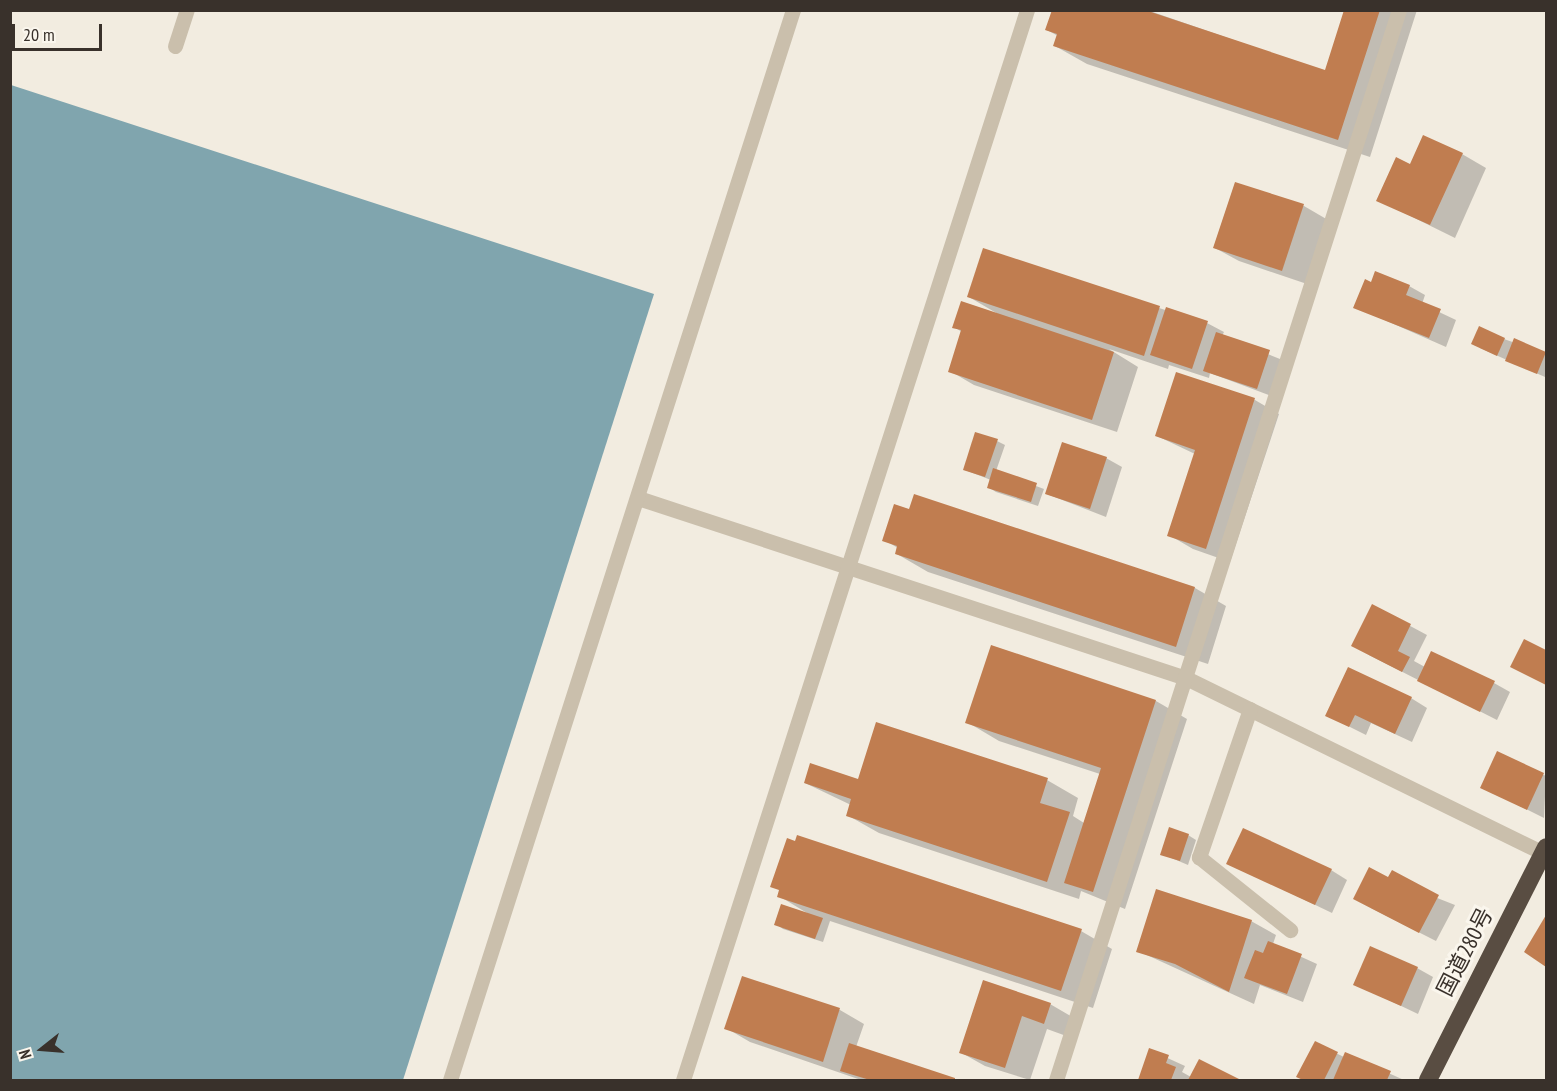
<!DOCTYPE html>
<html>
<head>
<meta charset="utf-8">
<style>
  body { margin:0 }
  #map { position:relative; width:1557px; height:1091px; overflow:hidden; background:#f2ece0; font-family:"PT Sans Narrow","Noto Sans JP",sans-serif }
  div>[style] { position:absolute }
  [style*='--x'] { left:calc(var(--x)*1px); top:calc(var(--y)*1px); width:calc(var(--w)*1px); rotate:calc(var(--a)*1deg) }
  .water>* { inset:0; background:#80a5ae }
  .shadow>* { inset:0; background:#0003 }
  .building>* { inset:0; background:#c07d50 }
  .minor>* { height:15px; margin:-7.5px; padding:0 7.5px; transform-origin:7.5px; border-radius:7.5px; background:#cabfac }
  .highway>* { height:18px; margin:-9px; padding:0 9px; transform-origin:9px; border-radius:9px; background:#594d42 }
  span { translate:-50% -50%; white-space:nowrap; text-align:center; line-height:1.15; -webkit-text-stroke:6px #faf6ed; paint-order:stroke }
  .street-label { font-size:22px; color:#39312b }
  .frame { position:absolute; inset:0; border:12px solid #39312b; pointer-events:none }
  .north { position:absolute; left:12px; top:1019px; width:60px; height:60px; -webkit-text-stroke:4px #faf6ed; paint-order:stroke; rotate:253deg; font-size:16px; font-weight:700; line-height:24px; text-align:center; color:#39312b }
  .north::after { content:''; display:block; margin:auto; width:21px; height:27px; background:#39312b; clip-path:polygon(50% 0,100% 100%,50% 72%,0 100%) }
  .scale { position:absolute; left:12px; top:24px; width:90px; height:27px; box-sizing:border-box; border:3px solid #39312b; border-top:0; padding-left:8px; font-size:18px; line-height:21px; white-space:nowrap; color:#39312b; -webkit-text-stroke:4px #faf6ed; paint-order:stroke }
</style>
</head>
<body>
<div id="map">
  <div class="water">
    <i style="clip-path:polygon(11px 85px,654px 294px,403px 1080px,11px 1080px)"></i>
  </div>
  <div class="shadow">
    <i style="clip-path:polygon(1054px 10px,1147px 10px,1326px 72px,1346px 10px,1417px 10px,1370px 157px,1087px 64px,1055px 46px,1058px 36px,1047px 30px)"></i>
    <i style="clip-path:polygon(1462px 154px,1486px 168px,1455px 238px,1378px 200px,1410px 166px)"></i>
    <i style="clip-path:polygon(1236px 183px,1304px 206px,1328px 220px,1307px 284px,1239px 261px,1215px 248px)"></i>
    <i style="clip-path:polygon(1372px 284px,1409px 286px,1425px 295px,1422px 304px,1456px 320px,1446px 347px,1355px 307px)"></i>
    <i style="clip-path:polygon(969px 297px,1159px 308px,1207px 323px,1224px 332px,1222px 336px,1285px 361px,1274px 397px,1210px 373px,1209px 378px,1169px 365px,1168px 369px,1109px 349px,1138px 367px,1117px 432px,974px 385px,950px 371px,962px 332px,954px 327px,998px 314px)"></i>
    <i style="clip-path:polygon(1504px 339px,1546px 354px,1545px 377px,1480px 348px)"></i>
    <i style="clip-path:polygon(1177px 374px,1255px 400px,1279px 414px,1230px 562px,1193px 549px,1169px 535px,1195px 454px,1157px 436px)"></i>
    <i style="clip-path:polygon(997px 441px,1005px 445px,996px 471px,1044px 489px,1038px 506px,996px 492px,988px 487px,991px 480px,965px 470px)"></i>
    <i style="clip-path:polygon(1106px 458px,1122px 467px,1106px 517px,1047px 494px)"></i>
    <i style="clip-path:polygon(915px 496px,1195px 588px,1226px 606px,1208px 664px,928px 572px,897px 554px,898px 548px,884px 540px,910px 511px)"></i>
    <i style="clip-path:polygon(1373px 606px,1427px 635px,1414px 661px,1425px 667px,1494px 683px,1510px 692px,1497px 720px,1369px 655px)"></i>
    <i style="clip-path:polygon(1411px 698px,1427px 708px,1412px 742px,1371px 723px,1366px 735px,1326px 715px)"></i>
    <i style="clip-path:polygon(1156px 701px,1187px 719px,1125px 909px,1081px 891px,1079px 899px,879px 833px,847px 815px,851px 805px,805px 783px,1047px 780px,1078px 798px,1073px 816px,1084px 823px,1100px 774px,999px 741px,967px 722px)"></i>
    <i style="clip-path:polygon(1498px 753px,1546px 776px,1544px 818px,1482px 787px)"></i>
    <i style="clip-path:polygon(1188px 835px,1196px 840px,1188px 865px,1162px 854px)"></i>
    <i style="clip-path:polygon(1228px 863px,1331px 870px,1347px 880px,1332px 913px)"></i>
    <i style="clip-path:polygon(1389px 879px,1455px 905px,1436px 941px,1371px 908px)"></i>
    <i style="clip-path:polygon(779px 896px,1081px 931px,1112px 949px,1093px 1008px,830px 921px,823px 942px,783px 929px,776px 924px,807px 913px)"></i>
    <i style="clip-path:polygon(1546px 918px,1546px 965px,1526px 952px)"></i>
    <i style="clip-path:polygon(1251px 921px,1276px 935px,1273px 944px,1317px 964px,1303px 1002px,1260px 985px,1254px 1004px,1138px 951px)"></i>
    <i style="clip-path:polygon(1417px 968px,1433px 977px,1418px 1014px,1355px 984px)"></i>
    <i style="clip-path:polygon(743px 978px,840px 1010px,864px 1024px,856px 1047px,956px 1080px,861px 1080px,750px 1042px,726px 1028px)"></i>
    <i style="clip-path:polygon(984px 982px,1050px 1004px,1074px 1018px,1069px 1037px,1047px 1029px,1030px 1080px,985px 1066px,960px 1052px)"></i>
    <i style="clip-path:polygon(1315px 1043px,1344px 1057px,1346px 1054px,1404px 1080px,1305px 1080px,1298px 1077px)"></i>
    <i style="clip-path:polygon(1150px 1050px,1185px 1066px,1182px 1072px,1191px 1077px,1200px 1061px,1237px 1080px,1139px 1080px)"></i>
  </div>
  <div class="building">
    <i style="clip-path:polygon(1052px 10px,1145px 10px,1325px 70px,1344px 10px,1380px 10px,1338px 140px,1053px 46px,1057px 34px,1045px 30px)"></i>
    <i style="clip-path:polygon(1423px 135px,1463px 153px,1430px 225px,1376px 201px,1396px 157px,1410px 164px)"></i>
    <i style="clip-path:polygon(1235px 182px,1304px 204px,1282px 271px,1213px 248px)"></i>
    <i style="clip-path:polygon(983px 248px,1160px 306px,1144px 356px,967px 297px)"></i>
    <i style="clip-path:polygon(1375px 271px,1410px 285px,1406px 295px,1441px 309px,1429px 338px,1353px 308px,1365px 279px,1371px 282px)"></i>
    <i style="clip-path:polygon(961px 301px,1114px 352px,1092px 420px,948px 372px,961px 330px,952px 328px)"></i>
    <i style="clip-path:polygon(1166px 307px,1208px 321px,1192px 369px,1150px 355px)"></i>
    <i style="clip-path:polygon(1479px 326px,1505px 338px,1497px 356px,1471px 344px)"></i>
    <i style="clip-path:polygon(1216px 332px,1270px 350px,1257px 389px,1203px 371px)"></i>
    <i style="clip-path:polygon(1514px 338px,1546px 352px,1537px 374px,1505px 361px)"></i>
    <i style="clip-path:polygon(1176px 372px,1255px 398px,1206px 549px,1167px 536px,1195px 450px,1155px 436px)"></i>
    <i style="clip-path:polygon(975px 432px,998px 439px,985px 477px,963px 470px)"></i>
    <i style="clip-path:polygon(1062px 442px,1107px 457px,1090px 509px,1045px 494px)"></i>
    <i style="clip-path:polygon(993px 468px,1037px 483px,1031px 502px,987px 488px)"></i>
    <i style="clip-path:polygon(914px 494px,1195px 587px,1176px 647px,895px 554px,897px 546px,882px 541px,894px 504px,909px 509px)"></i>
    <i style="clip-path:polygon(1372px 604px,1411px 624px,1398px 651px,1410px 657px,1402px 672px,1351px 646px)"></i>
    <i style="clip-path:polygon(1524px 639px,1546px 650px,1546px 685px,1510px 667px)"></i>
    <i style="clip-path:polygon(991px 645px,1156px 700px,1093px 892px,1064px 883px,1101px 768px,965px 723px)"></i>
    <i style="clip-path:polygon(1431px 651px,1495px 681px,1480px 712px,1417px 681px)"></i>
    <i style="clip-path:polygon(1348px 667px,1412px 697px,1395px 734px,1355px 715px,1349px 727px,1325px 716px)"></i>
    <i style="clip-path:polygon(876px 722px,1048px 778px,1040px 803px,1070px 812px,1047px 882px,846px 816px,851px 799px,804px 783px,810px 763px,858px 779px)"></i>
    <i style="clip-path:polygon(1497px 751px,1544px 773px,1527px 810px,1480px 788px)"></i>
    <i style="clip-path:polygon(1169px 827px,1189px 834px,1180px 861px,1160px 855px)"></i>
    <i style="clip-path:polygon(1243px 828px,1332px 869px,1315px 905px,1226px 864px)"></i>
    <i style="clip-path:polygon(797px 835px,1082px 929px,1061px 991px,777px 897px,779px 890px,770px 887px,787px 838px,795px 841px)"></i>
    <i style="clip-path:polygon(1369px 867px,1388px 877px,1392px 870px,1439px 895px,1419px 933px,1353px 899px)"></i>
    <i style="clip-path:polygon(1156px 889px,1252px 920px,1229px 992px,1175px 964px,1136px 952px)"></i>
    <i style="clip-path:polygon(781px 904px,823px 918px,815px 939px,774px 925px)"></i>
    <i style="clip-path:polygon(1546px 915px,1546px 967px,1524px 952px)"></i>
    <i style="clip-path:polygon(1268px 941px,1302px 954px,1287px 994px,1244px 978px,1255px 950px,1263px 953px)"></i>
    <i style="clip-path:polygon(1370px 946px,1418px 967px,1401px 1006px,1353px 985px)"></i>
    <i style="clip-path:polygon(742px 976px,840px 1008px,823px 1062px,724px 1029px)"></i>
    <i style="clip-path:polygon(983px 980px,1051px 1003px,1044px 1024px,1022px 1016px,1005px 1068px,959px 1053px)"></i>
    <i style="clip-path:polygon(1315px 1041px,1338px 1052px,1324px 1080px,1303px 1080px,1296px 1077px)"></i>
    <i style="clip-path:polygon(849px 1043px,955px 1078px,955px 1080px,870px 1080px,840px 1071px)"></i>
    <i style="clip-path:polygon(1149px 1048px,1169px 1055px,1166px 1063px,1176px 1067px,1171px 1080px,1138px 1080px)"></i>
    <i style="clip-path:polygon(1345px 1052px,1391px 1071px,1387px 1080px,1333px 1080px)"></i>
    <i style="clip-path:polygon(1199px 1059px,1241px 1080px,1188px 1080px)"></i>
  </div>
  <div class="minor">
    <i style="--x:175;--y:46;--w:38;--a:-72"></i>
    <i style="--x:638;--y:498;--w:577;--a:18.18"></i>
    <i style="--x:1186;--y:678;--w:398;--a:26.1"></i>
    <i style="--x:1250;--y:709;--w:157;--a:109"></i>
    <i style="--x:1199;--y:857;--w:117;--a:38.7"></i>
    <i style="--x:450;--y:1080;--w:1124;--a:-72.23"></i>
    <i style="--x:683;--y:1080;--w:1124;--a:-72.18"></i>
    <i style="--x:1056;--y:1080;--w:1124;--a:-72.23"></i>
  </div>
  <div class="highway">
    <i style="--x:1428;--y:1080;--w:261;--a:-63.1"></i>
  </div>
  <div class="street-label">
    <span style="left:1465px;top:952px;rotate:-63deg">国道280号</span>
  </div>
  <div class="frame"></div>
  <div class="north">N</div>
  <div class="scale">20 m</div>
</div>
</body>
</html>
